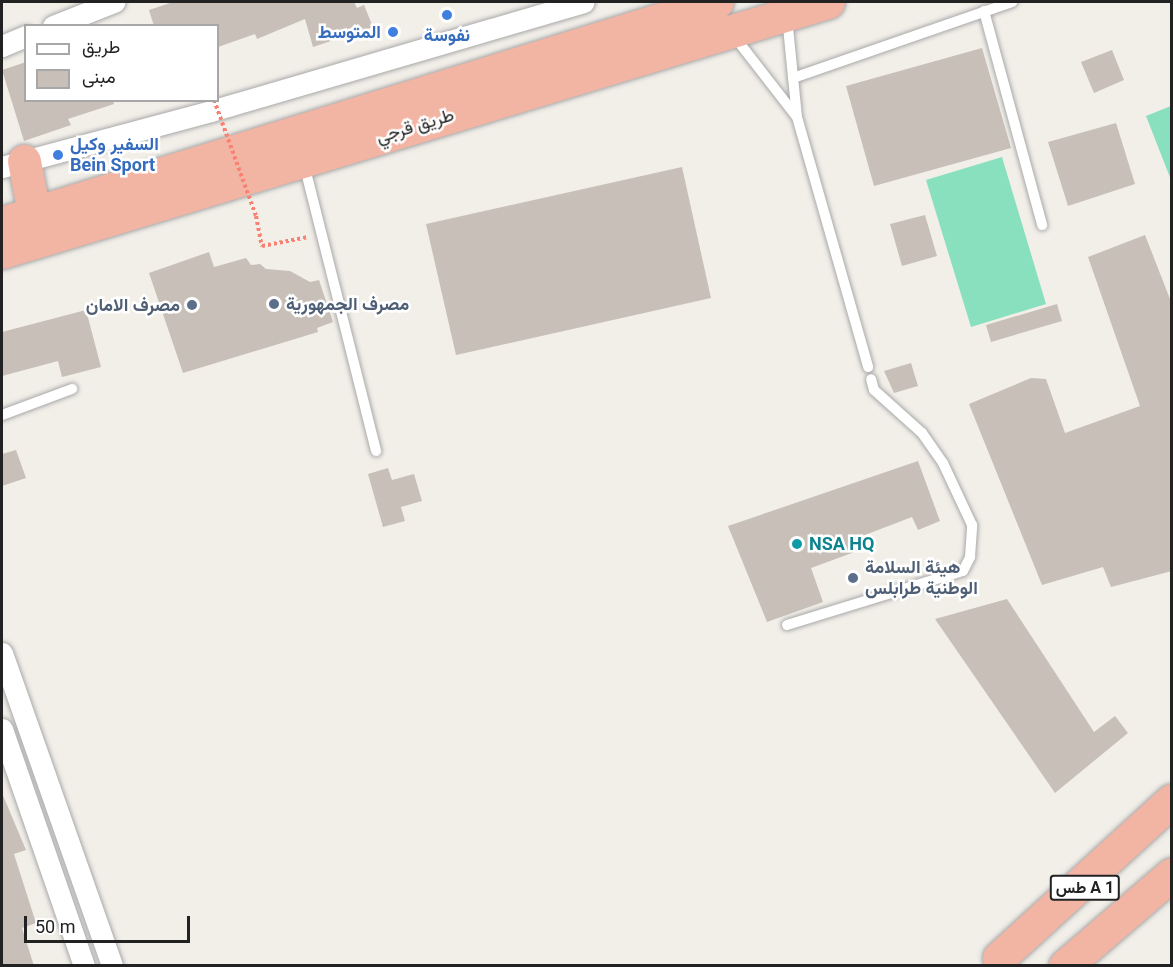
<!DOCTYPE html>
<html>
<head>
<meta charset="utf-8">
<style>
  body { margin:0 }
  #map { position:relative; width:1173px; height:967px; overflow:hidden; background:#f2efe9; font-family:Roboto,Vazirmatn,sans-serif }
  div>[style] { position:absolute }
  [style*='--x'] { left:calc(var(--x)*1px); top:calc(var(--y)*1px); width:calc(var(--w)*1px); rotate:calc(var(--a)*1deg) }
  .pitch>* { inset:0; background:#88e0be }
  .building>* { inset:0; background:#c7bfb8 }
  .path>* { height:4px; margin-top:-2px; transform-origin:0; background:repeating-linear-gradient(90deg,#fa8072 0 3px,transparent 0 6px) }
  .roads { filter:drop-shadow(0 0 2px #a9a9a9) drop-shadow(0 0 2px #a9a9a9) }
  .service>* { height:10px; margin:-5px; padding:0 5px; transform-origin:5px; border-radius:5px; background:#fff }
  .minor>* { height:21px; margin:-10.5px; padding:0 10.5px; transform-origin:10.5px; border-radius:10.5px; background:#fff }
  .trunk>* { height:33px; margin:-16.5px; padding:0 16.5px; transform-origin:16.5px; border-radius:16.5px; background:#f2b4a3 }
  .path-bridge>* { height:4px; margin-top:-2px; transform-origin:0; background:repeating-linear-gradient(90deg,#fa8072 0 3px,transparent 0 6px) }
  .dots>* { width:16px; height:16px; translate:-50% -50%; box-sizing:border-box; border:3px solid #fff; border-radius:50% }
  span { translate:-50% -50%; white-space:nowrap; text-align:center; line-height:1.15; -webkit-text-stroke:5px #fff; paint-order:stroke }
  .shield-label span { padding:2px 4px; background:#fff; border:2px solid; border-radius:4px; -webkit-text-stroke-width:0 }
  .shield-label { font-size:16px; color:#222; font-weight:700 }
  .shop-label { font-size:18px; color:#366cbe; font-weight:700 }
  .right { translate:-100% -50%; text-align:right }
  .left { translate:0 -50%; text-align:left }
  .street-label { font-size:18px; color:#222 }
  .service-label { font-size:18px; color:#4e5e75; font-weight:700 }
  .culture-label { font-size:18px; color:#0d838f; font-weight:700 }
  .frame { position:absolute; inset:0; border:3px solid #222; pointer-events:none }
  .legend { position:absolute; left:24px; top:24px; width:195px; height:78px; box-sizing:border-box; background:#fff; border:2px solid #a7a7a7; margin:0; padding:8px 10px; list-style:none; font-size:18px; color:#222 }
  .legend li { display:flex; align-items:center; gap:12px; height:30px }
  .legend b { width:30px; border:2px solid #a7a7a7 }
  .scale { position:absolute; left:24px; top:916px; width:166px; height:27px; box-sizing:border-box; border:3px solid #222; border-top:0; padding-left:8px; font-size:18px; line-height:21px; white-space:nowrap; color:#222; -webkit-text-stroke:4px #fff; paint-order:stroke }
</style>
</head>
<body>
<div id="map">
  <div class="pitch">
    <i style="clip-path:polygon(1171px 106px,1171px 180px,1146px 116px)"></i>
    <i style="clip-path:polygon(1002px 157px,1046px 304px,971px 327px,926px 180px)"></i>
  </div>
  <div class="building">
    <i style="clip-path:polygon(173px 2px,354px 2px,357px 8px,364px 5px,373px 27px,313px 47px,305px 19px,257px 39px,255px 34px,218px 47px,218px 26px,154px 26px,149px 10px)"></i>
    <i style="clip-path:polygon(982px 48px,1011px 148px,874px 186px,846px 86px)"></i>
    <i style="clip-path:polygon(1112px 50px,1124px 80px,1094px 93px,1081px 62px)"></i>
    <i style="clip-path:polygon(26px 62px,26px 100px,113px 100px,114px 104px,68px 119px,71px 125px,24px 141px,2px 70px)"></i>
    <i style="clip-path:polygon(1116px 123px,1135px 184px,1068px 206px,1048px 142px)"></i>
    <i style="clip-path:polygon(682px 167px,711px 298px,456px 355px,426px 224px)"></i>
    <i style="clip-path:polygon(925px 215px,937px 256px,902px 266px,890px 224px)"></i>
    <i style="clip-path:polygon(1145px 235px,1172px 304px,1172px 571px,1111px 587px,1103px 567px,1042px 585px,969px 404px,1031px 378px,1046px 379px,1065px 433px,1140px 406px,1088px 257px)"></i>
    <i style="clip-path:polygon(209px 252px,214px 267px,246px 258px,251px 265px,260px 264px,266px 269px,290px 271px,310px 282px,319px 280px,333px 322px,317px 328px,318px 332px,183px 373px,149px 273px)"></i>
    <i style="clip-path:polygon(1057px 304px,1062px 321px,991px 342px,986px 325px)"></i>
    <i style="clip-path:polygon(86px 310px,101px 367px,62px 377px,58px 361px,2px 376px,2px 332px)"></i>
    <i style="clip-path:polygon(911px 363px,918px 386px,894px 393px,884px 371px)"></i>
    <i style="clip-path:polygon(16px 450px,26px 478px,2px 486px,2px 454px)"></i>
    <i style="clip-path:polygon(918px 461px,940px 521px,918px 530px,912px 517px,857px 538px,860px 550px,811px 568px,823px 602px,767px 622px,728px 526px)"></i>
    <i style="clip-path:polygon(388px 468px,392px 480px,414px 474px,422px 501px,401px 507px,405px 521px,383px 527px,368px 474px)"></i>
    <i style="clip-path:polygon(1007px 599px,1094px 732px,1115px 716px,1128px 733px,1055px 793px,935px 619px)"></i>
    <i style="clip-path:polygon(2px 793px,26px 850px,14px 854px,36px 923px,22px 928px,34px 966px,2px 966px)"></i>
  </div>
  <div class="path">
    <i style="--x:262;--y:246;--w:47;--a:-11.1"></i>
  </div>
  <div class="roads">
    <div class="service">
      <i style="--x:984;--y:11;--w:222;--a:74.8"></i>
      <i style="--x:787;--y:17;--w:100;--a:84.3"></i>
      <i style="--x:797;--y:117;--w:260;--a:74.1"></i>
      <i style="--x:734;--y:36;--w:101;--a:52.2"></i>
      <i style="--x:793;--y:78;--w:232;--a:-19.1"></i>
      <i style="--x:304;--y:164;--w:296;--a:75.9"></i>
      <i style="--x:2;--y:415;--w:75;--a:-20.4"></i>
      <i style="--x:787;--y:625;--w:184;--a:-17.1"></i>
      <i style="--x:963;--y:571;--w:16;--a:-63"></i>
      <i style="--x:970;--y:557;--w:32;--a:-86"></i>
      <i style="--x:972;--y:525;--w:68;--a:-115.1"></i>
      <i style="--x:943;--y:463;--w:37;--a:-125"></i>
      <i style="--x:922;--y:433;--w:64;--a:-138.1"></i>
      <i style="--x:874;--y:390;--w:11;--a:-105"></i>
    </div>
    <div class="minor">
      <i style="--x:53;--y:26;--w:66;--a:-21.5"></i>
      <i style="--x:2;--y:46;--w:26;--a:-23"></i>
      <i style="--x:2;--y:167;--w:216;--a:-15"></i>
      <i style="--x:211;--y:111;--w:388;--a:-16.3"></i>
      <i style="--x:2;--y:653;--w:332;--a:70.6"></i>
      <i style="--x:2;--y:729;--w:251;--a:70.9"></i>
    </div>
    <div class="trunk">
      <i style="--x:24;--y:161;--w:53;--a:79.1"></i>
      <i style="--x:2;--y:223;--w:748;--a:-17.18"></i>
      <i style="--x:2;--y:252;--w:863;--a:-16.84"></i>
      <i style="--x:999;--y:958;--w:234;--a:-42.4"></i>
      <i style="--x:1065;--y:966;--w:141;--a:-40.7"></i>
    </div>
  </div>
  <div class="path-bridge">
    <i style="--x:214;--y:100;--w:123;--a:70.1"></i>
    <i style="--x:256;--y:216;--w:31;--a:79"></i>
  </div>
  <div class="dots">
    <i style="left:447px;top:15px;background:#3f7fe0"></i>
    <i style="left:393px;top:32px;background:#3f7fe0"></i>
    <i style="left:58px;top:155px;background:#3f7fe0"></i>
    <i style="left:274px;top:304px;background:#5c6f8a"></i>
    <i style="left:192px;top:305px;background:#5c6f8a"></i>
    <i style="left:797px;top:544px;background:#0f9aa8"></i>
    <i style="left:853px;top:578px;background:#5c6f8a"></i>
  </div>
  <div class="shield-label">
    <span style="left:1085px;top:888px">طس A 1</span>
  </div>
  <div class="shop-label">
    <span class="right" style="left:381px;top:32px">المتوسط</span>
    <span style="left:447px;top:35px">نفوسة</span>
    <span class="left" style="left:70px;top:155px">السفير وكيل<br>Bein Sport</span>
  </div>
  <div class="street-label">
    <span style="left:415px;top:126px;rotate:-17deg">طريق قرجي</span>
  </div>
  <div class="service-label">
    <span class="left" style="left:286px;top:304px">مصرف الجمهورية</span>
    <span class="right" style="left:180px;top:305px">مصرف الامان</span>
    <span class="left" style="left:865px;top:578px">هيئة السلامة<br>الوطنية طرابلس</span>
  </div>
  <div class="culture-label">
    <span class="left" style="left:809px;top:544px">NSA HQ</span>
  </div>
  <div class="frame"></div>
  <ul class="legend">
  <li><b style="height:8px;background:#fff"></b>طريق</li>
  <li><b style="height:16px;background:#c7bfb8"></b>مبنى</li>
  </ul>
  <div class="scale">50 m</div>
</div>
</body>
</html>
